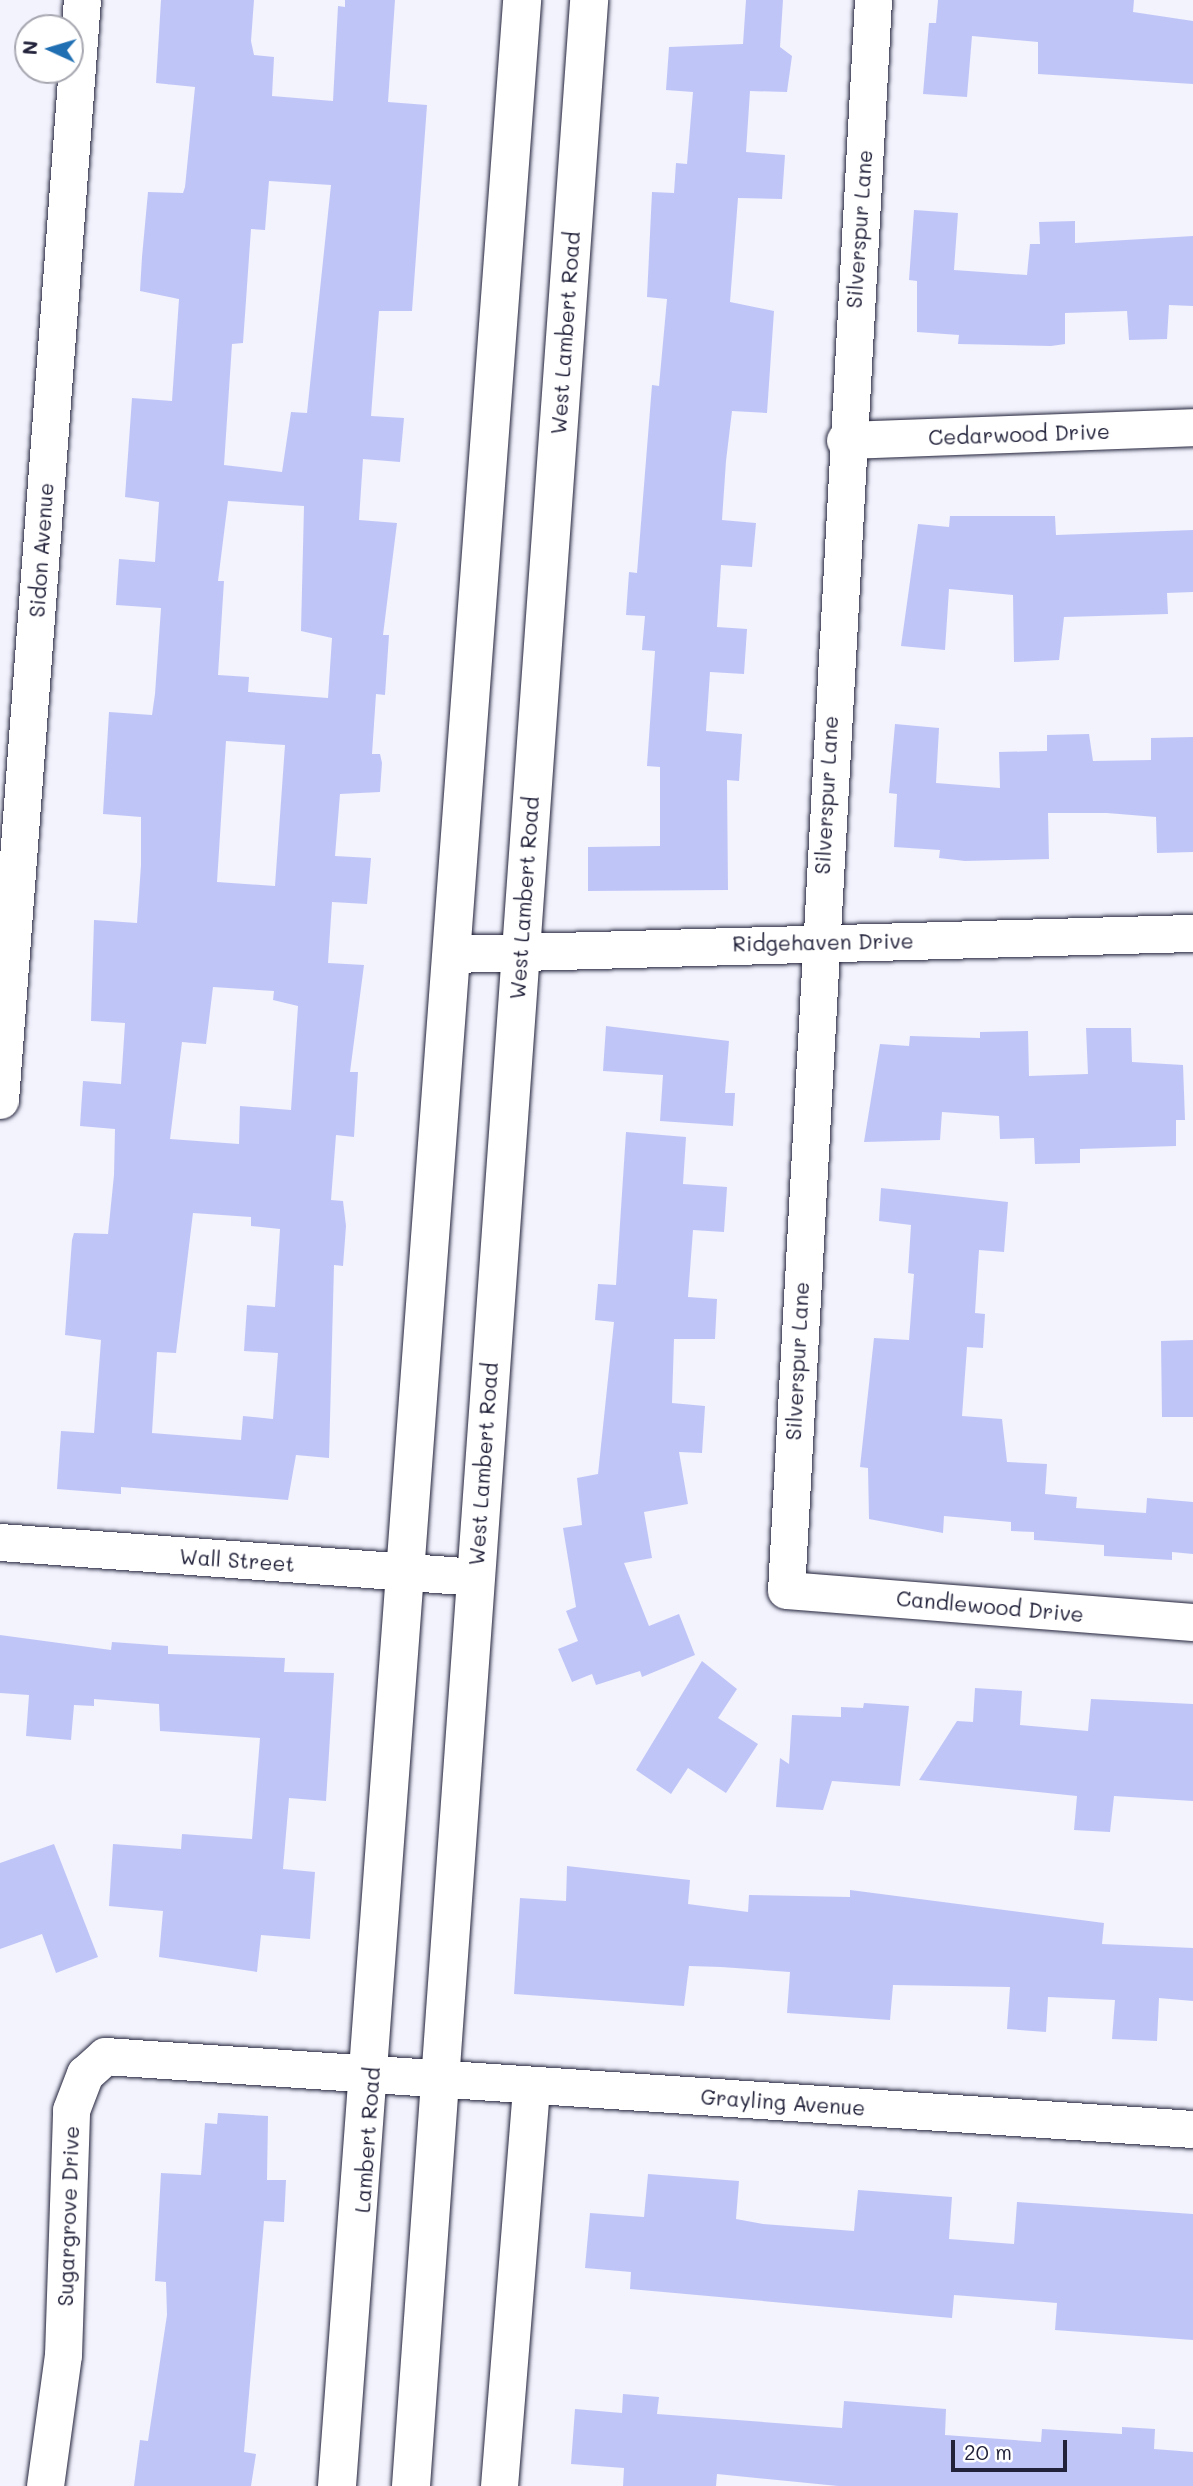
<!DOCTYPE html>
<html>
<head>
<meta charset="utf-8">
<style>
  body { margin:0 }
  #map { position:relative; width:1193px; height:2486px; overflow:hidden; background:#f2f3fd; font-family:Mali,sans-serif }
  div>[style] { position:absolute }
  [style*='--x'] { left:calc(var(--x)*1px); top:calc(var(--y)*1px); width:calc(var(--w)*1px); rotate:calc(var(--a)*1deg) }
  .building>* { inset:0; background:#c0c5f7 }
  .roads { filter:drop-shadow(0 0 2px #22223b) drop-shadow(0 0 2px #22223b) }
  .street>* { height:37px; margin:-18.5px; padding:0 18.5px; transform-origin:18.5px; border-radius:18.5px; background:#fff }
  .secondary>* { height:38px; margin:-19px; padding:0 19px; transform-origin:19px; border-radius:19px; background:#fff }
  span { translate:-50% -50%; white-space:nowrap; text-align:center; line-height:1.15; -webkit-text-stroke:5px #fff; paint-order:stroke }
  .street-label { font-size:21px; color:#22223b }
  .north { position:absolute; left:14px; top:14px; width:70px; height:70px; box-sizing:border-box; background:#fff; border:2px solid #a7a7b1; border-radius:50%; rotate:274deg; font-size:19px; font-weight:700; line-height:28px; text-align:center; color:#22223b }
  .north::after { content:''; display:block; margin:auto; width:24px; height:32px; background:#1f6fb2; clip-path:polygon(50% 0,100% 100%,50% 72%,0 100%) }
  .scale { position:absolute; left:951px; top:2440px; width:116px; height:32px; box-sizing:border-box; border:4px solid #22223b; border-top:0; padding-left:9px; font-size:21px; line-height:24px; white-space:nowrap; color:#22223b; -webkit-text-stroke:5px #fff; paint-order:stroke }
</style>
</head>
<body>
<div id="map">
  <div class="building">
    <i style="clip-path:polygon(evenodd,161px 0,254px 0,251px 41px,254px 55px,274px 57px,272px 96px,333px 101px,338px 6px,345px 7px,345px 0,395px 0,388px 102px,427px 105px,412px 311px,379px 311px,371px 416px,404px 418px,400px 462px,363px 459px,359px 520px,397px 523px,383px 635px,389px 635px,385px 695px,376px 694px,372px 754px,380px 754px,382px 763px,380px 792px,340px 794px,335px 856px,371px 858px,367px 904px,332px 902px,328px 963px,364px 965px,350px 1072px,358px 1072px,354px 1137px,336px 1135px,331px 1200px,343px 1201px,346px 1226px,343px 1266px,334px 1265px,329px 1458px,296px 1455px,288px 1500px,121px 1487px,121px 1494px,57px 1489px,61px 1431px,94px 1433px,101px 1340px,65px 1335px,72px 1240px,74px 1233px,108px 1234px,114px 1175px,115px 1129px,80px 1126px,83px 1081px,121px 1084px,125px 1023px,91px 1021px,94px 920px,137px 923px,141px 865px,141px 817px,103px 814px,109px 712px,152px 715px,155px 694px,161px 608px,116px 605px,119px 559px,155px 562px,159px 502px,125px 497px,132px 398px,172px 401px,179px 299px,140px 291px,142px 257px,148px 192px,183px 193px,185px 187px,195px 87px,156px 83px,161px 0,269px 181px,331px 185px,307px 413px,291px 412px,282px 472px,224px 465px,232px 344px,243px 343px,251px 229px,265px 230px,269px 181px,161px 0,228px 501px,304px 506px,301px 631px,332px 638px,328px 698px,248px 692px,249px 677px,218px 675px,224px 581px,218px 581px,228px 501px,161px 0,226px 741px,285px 745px,275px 886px,217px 882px,226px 741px,161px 0,213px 987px,274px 991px,273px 1000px,298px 1006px,291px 1110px,240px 1106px,239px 1144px,170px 1139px,182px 1042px,206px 1044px,213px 987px,161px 0,193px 1213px,251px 1217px,251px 1226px,280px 1229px,275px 1307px,247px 1305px,244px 1351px,278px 1353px,273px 1419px,243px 1416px,241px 1440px,152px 1433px,157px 1352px,176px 1353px,193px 1213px)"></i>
    <i style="clip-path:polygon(746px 0,783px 0,780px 47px,792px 56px,787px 92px,750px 91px,746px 152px,785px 155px,782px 199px,738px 198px,730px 302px,774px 311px,767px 413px,732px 411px,726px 461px,722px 520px,756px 523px,752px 567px,721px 565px,717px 627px,747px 629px,744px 674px,710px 672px,706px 731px,742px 734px,739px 781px,727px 780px,728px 890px,588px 891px,588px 847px,660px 846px,660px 767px,647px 766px,655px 651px,642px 650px,645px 616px,626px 615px,629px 572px,637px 573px,652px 385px,659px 386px,667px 299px,647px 297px,652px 192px,674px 193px,676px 163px,687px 164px,693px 92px,666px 90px,669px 47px,743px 44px)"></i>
    <i style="clip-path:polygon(938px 0,1134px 0,1133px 12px,1193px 21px,1193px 84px,1038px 74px,1038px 42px,972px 36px,967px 97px,923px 94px,929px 23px,936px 23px)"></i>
    <i style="clip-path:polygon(914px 210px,958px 213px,954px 270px,1027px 275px,1030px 244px,1040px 244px,1039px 222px,1075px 221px,1075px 243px,1193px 236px,1193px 306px,1169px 305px,1167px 339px,1129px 340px,1127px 311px,1065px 313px,1065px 344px,1051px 346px,958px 344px,959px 335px,917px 332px,917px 281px,909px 280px)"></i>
    <i style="clip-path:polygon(950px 516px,1055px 516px,1056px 535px,1193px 530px,1193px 592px,1167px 593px,1168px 614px,1064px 617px,1059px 660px,1014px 662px,1013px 595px,949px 589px,945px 650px,901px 646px,918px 524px,949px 527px)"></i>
    <i style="clip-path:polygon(895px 724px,939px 728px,936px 783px,1000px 788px,999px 752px,1047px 751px,1047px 735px,1089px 734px,1093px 761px,1151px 760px,1151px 738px,1193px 737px,1193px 852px,1157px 853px,1156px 817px,1107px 813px,1048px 813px,1049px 859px,965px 861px,939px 858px,940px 850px,894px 847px,897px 794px,889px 793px)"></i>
    <i style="clip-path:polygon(606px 1026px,729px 1041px,725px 1093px,735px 1093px,733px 1126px,660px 1121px,663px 1075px,603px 1071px)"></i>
    <i style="clip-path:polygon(1086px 1028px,1131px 1028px,1132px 1062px,1183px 1065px,1185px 1120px,1176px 1120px,1176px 1146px,1080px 1149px,1080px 1163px,1035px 1164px,1034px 1138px,1000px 1139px,999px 1116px,942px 1112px,940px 1140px,864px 1142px,880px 1044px,909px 1046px,910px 1036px,980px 1038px,980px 1032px,1028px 1031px,1029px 1076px,1088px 1074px)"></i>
    <i style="clip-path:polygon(626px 1132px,686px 1137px,683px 1184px,727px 1187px,724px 1232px,693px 1230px,688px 1297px,717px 1299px,715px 1339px,674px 1339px,672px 1403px,705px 1406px,702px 1453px,679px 1452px,688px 1504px,644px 1512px,652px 1558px,624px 1563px,649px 1626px,679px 1614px,695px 1655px,642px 1677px,640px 1671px,596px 1685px,592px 1674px,572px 1682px,558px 1649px,578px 1641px,566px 1611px,576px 1607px,563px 1528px,582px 1525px,577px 1478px,598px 1474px,614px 1322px,595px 1320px,598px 1284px,616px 1285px)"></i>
    <i style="clip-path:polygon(881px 1188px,1008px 1202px,1004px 1252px,979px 1250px,975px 1313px,985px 1314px,983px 1348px,967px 1347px,962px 1416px,1002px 1419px,1007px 1462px,1047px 1464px,1045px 1494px,1077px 1497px,1076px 1508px,1146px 1513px,1147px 1498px,1193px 1502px,1193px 1554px,1172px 1552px,1172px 1560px,1104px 1556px,1104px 1545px,1034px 1540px,1034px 1532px,1011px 1531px,1011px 1522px,944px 1516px,943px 1533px,869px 1519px,868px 1468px,860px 1467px,874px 1338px,909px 1340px,914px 1274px,908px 1273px,911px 1225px,879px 1221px)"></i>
    <i style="clip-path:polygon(1193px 1340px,1193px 1417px,1162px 1417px,1161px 1341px)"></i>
    <i style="clip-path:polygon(0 1635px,111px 1650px,112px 1642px,168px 1646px,168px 1654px,285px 1658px,284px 1672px,334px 1673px,326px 1801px,289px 1798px,283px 1869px,315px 1872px,310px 1939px,261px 1935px,257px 1972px,159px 1957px,163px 1911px,109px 1906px,113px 1844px,181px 1849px,182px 1834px,252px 1839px,260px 1738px,160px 1731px,159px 1704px,94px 1699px,94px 1706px,74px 1705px,71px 1740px,26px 1736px,29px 1695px,0 1693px)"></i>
    <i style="clip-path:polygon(702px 1661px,737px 1689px,718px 1718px,758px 1744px,726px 1793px,688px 1768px,671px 1794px,636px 1770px)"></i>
    <i style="clip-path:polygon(975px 1688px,1022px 1691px,1020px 1725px,1088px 1731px,1091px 1699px,1193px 1704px,1193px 1801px,1114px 1796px,1110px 1832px,1074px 1830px,1077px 1796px,919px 1780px,957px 1721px,973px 1722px)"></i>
    <i style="clip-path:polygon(864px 1703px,909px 1706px,900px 1786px,832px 1781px,823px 1810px,776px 1807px,780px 1758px,789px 1764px,792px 1715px,841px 1717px,841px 1707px,863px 1708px)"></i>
    <i style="clip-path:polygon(54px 1844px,98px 1957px,56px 1973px,42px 1934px,0 1949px,0 1863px)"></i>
    <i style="clip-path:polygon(567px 1866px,690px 1880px,688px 1904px,748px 1912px,749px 1895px,850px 1897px,850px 1890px,1104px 1923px,1102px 1944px,1193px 1948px,1193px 2001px,1159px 1998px,1157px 2041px,1112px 2039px,1115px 2000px,1048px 1997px,1046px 2032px,1007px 2029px,1010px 1987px,893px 1985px,890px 2020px,787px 2013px,790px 1972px,721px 1967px,689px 1966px,684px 2006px,514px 1994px,520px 1898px,566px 1901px)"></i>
    <i style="clip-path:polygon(218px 2113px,268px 2116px,267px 2180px,286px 2180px,284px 2222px,264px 2221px,244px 2452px,256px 2454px,251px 2486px,134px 2486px,140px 2440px,148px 2441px,167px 2315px,166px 2282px,155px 2281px,161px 2173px,201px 2175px,205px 2123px,217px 2124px)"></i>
    <i style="clip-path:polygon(648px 2174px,739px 2181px,736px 2219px,763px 2224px,854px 2231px,858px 2190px,952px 2197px,949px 2239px,1014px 2244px,1017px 2202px,1193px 2214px,1193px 2340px,1055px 2330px,1057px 2303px,954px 2295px,952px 2318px,630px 2289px,631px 2272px,585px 2268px,590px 2213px,644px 2217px)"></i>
    <i style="clip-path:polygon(623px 2394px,659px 2397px,657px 2414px,842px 2428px,844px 2401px,946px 2409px,945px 2435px,1041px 2442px,1042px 2429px,1122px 2434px,1122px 2427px,1155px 2429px,1154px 2449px,1193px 2452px,1193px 2486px,838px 2486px,717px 2474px,716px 2486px,623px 2486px,624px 2468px,571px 2464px,575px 2409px,622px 2413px)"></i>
  </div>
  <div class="roads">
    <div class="street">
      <i style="--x:873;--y:0;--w:1592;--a:93.13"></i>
      <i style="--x:786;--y:1590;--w:408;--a:4.5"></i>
      <i style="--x:845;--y:440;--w:348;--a:-2.1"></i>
      <i style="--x:453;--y:954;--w:740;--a:-1.63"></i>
      <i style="--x:0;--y:1100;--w:1103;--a:-85.74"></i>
      <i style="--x:0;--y:1542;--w:476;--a:4.2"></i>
      <i style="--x:45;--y:2486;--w:132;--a:-82.2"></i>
      <i style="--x:63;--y:2355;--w:245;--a:-88.1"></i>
      <i style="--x:71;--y:2110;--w:39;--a:-69"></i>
      <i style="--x:85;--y:2074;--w:27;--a:-42"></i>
      <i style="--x:105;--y:2056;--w:1090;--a:3.84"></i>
      <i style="--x:499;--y:2486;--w:401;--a:-85.4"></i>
    </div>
    <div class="secondary">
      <i style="--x:337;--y:2486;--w:2493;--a:-85.74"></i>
      <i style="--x:411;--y:2486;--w:2492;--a:-85.9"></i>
    </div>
  </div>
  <div class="street-label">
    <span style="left:859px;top:229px;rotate:-86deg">Silverspur Lane</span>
    <span style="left:565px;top:333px;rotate:-86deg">West Lambert Road</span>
    <span style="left:1019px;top:434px;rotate:-2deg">Cedarwood Drive</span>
    <span style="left:41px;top:550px;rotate:-86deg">Sidon Avenue</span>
    <span style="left:826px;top:795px;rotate:-87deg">Silverspur Lane</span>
    <span style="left:524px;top:898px;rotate:-86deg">West Lambert Road</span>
    <span style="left:823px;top:942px;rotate:-1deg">Ridgehaven Drive</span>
    <span style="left:797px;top:1361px;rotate:-87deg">Silverspur Lane</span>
    <span style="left:483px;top:1464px;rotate:-86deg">West Lambert Road</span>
    <span style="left:237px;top:1560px;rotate:4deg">Wall Street</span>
    <span style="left:990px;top:1606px;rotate:5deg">Candlewood Drive</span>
    <span style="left:783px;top:2102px;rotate:4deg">Grayling Avenue</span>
    <span style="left:367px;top:2140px;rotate:-86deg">Lambert Road</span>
    <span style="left:68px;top:2216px;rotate:-88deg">Sugargrove Drive</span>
  </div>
  <div class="north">N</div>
  <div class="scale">20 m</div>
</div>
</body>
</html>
